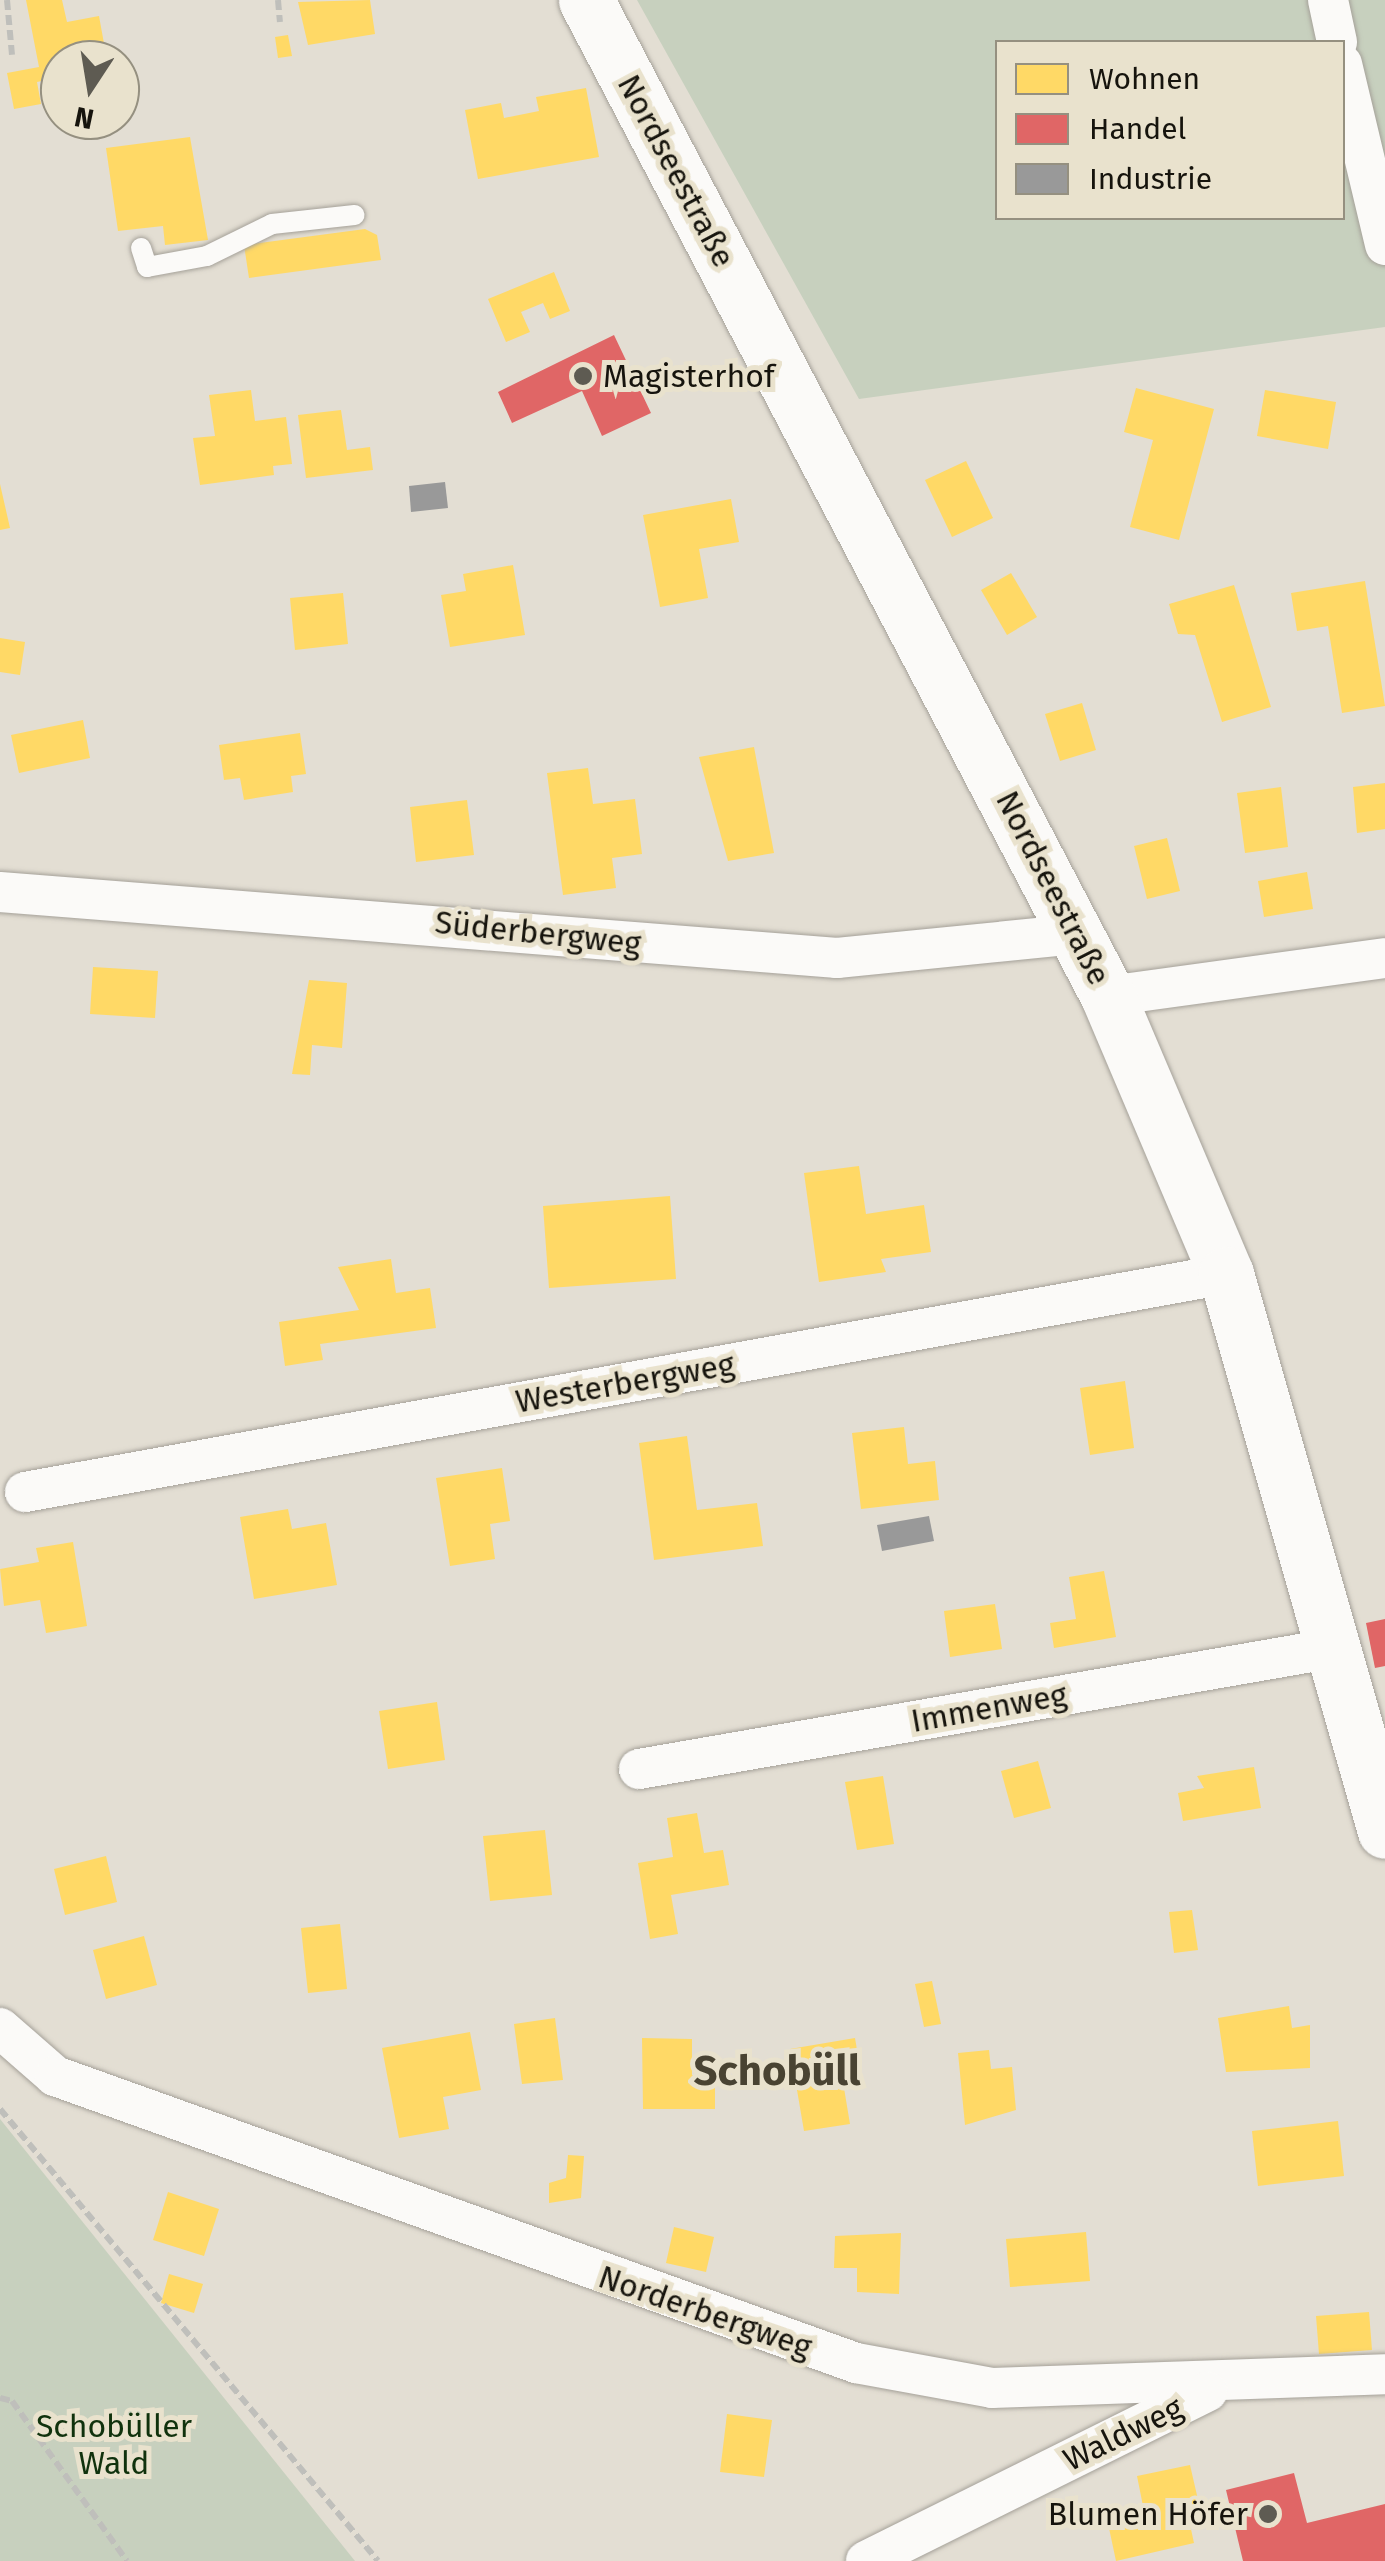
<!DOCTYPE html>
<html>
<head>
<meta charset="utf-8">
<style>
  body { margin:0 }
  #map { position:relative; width:1385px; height:2561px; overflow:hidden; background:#e3ded3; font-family:"Fira Sans",sans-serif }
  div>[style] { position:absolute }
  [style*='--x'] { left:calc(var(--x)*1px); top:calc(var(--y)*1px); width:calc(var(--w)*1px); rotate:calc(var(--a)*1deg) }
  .green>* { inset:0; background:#c7d0be }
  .homes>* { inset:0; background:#ffd966 }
  .shops>* { inset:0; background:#e06666 }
  .industry>* { inset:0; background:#999 }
  .path>* { height:6px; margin-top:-3px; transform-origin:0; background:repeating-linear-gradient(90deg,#bfbfbb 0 10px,transparent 0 15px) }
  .roads { filter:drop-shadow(0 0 2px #a5a199) drop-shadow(0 0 2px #a5a199) }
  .service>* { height:20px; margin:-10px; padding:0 10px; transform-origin:10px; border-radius:10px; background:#fbfaf8 }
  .minor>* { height:40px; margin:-20px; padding:0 20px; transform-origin:20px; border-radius:20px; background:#fbfaf8 }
  .secondary>* { height:55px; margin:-27.5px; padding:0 27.5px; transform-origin:27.5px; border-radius:27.5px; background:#fbfaf8 }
  .dots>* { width:28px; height:28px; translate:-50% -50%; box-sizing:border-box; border:5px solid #e9e2cd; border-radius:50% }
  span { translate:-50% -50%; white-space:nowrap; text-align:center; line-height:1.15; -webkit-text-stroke:10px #e9e2cd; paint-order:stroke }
  .street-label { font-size:32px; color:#16140d }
  .poi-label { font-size:32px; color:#16140d }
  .left { translate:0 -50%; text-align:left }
  .right { translate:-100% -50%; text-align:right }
  .park-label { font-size:32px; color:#10320d }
  .district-label { font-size:42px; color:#494332; font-weight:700 }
  .legend { position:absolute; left:995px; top:40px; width:350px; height:180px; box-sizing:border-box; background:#e9e2cd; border:2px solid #959080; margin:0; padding:12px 18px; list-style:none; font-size:30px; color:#16140d }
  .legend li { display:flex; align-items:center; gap:20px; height:50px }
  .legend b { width:50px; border:2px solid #959080 }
  .north { position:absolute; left:40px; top:40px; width:100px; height:100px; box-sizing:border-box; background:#e9e2cd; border:2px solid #959080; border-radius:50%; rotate:192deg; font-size:28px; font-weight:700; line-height:40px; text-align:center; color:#16140d }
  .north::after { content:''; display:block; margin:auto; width:35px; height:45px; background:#5e5b52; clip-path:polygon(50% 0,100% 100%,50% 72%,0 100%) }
</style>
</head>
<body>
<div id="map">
  <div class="green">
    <i style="clip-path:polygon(evenodd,637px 0,1385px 0,1385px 327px,859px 399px,637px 0,998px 42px,1342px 42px,1342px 218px,998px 218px,998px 42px)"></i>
    <i style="clip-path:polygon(0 2119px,355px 2561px,0 2561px)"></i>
  </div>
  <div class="homes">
    <i style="clip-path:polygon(26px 0,62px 0,67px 22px,99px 16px,107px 60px,60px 60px,60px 77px,37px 82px,41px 104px,14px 109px,7px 73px,39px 67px)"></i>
    <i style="clip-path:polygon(370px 0,375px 34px,308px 45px,298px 2px)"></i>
    <i style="clip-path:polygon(288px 35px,292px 56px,278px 58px,275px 37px)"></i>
    <i style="clip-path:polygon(586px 88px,599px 157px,478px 179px,465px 110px,501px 103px,504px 118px,539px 111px,536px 97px)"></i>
    <i style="clip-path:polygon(190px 137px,208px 240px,165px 245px,163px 226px,118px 231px,106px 148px)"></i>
    <i style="clip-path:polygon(365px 229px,377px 235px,381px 260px,249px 278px,244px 245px)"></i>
    <i style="clip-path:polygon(554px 272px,570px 311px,550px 319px,543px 303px,521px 312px,530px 332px,506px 342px,488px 299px)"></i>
    <i style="clip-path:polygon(1136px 388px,1214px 409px,1179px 540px,1130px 527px,1153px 440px,1124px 432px)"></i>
    <i style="clip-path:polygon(251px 390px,255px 421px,286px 417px,292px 464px,273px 466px,274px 475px,200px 485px,193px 438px,215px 436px,209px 395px)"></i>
    <i style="clip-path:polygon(1265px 390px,1336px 402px,1328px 449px,1257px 436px)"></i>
    <i style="clip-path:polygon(341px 410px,347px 450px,370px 447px,373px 470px,306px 478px,298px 415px)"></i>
    <i style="clip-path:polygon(966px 461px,993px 518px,952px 537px,925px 480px)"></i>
    <i style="clip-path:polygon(0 484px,10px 528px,0 530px)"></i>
    <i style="clip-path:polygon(731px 499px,739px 542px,699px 549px,708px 598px,660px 607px,643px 515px)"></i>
    <i style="clip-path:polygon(513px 565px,525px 635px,450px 647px,441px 595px,466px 591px,463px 574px)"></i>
    <i style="clip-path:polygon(1011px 573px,1037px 617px,1007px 635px,981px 590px)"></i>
    <i style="clip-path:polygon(1365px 581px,1385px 706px,1342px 713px,1328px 626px,1297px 631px,1291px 593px)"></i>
    <i style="clip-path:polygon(1234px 585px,1271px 707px,1222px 722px,1195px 635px,1178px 634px,1169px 604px)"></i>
    <i style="clip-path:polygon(343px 593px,348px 644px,295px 650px,290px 598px)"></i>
    <i style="clip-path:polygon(0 638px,25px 642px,20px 675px,0 672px)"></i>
    <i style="clip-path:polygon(1082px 703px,1096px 750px,1060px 761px,1045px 714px)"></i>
    <i style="clip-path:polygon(83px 720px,90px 758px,19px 773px,11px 735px)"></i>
    <i style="clip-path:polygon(300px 733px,306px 774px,291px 776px,293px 792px,244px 800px,240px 778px,224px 780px,219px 745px)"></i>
    <i style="clip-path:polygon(754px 747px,774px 853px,728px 861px,699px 757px)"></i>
    <i style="clip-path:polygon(588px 768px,593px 804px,635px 799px,642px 854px,612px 858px,616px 888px,563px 895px,547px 773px)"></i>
    <i style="clip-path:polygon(1385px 783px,1385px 829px,1357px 833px,1353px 787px)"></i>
    <i style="clip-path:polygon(1281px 787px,1288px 847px,1245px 853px,1237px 793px)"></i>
    <i style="clip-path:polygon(467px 800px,474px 855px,416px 862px,410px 807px)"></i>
    <i style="clip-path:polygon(1167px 838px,1180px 891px,1147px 899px,1134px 846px)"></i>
    <i style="clip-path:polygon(1307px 872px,1313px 909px,1264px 917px,1258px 881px)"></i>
    <i style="clip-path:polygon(93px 967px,158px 971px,155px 1018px,90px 1014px)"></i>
    <i style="clip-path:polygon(309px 980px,347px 983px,342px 1048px,312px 1045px,310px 1075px,292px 1074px)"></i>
    <i style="clip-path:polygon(859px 1166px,866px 1214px,924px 1205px,931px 1252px,881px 1259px,886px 1272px,819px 1282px,804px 1173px)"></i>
    <i style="clip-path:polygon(670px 1196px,676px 1279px,549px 1288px,543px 1206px)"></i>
    <i style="clip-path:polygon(391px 1259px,396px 1293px,430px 1288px,436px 1328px,320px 1344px,323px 1360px,285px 1366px,279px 1322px,359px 1310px,338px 1267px)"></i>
    <i style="clip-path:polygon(1125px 1381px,1134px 1448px,1090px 1455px,1080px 1388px)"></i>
    <i style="clip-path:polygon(904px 1427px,908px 1464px,935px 1461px,939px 1500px,861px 1509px,852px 1433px)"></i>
    <i style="clip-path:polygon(687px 1436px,697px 1510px,757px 1503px,763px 1546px,654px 1560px,639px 1443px)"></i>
    <i style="clip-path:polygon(502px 1468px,510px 1521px,490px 1524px,495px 1559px,450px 1566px,436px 1478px)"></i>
    <i style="clip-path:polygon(288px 1509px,292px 1529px,326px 1523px,337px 1585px,254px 1599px,240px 1517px)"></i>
    <i style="clip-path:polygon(73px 1542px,87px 1626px,46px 1633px,40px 1600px,4px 1606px,0 1569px,39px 1562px,36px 1548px)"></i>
    <i style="clip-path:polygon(1104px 1571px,1116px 1637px,1054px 1648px,1050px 1623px,1076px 1619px,1069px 1577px)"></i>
    <i style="clip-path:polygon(995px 1604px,1002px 1649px,950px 1657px,944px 1611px)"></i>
    <i style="clip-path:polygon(437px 1702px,445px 1760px,388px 1769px,379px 1711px)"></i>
    <i style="clip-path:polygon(1038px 1761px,1051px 1808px,1014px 1818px,1001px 1771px)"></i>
    <i style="clip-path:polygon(1254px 1767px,1261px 1808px,1183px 1821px,1178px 1793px,1204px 1788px,1197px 1776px)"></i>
    <i style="clip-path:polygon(883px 1776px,894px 1844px,857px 1850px,845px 1782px)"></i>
    <i style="clip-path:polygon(697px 1813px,704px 1853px,723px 1850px,729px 1885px,671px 1895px,678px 1934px,650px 1939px,638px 1863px,673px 1857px,667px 1818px)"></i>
    <i style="clip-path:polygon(545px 1830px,552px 1895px,490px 1901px,483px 1836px)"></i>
    <i style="clip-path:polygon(106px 1856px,117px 1902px,65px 1915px,54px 1869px)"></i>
    <i style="clip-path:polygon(1192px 1910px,1198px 1950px,1174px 1953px,1169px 1912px)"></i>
    <i style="clip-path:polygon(340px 1924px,347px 1989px,308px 1993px,301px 1928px)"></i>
    <i style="clip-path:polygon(144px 1936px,157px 1985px,106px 1999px,93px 1950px)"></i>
    <i style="clip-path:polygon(932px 1981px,941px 2024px,924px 2027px,915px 1984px)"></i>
    <i style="clip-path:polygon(1289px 2006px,1292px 2028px,1310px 2025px,1310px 2068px,1226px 2072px,1218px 2018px)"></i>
    <i style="clip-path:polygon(555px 2018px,563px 2080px,522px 2084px,514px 2024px)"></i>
    <i style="clip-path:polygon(470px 2032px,481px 2090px,443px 2097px,449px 2129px,399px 2138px,382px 2048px)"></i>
    <i style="clip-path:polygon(642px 2038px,692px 2039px,692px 2075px,715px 2075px,715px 2109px,643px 2109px)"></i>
    <i style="clip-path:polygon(855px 2038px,861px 2073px,842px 2076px,850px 2124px,804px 2131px,790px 2049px)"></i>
    <i style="clip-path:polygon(989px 2050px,991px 2069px,1012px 2067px,1016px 2110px,965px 2125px,958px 2053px)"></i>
    <i style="clip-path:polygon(1338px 2121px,1344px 2176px,1258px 2186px,1252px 2131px)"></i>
    <i style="clip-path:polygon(568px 2155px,584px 2156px,581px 2198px,549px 2203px,549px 2183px,566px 2178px)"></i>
    <i style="clip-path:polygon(168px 2192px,219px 2209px,204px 2256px,153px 2240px)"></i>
    <i style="clip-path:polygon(674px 2227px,714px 2237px,706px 2272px,666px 2263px)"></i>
    <i style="clip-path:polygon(1086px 2232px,1090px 2281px,1010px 2287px,1006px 2239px)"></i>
    <i style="clip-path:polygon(901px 2233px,899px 2294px,857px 2292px,857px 2268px,834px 2268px,835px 2236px)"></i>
    <i style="clip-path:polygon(169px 2274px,203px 2284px,194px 2313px,161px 2303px)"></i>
    <i style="clip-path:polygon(1369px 2312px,1372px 2350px,1319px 2354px,1316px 2316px)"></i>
    <i style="clip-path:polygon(727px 2414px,772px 2420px,764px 2477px,720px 2472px)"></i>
    <i style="clip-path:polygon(1190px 2465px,1202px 2517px,1189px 2520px,1194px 2543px,1116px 2561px,1106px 2514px,1143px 2506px,1137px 2476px)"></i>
  </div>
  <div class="shops">
    <i style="clip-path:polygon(614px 335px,651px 413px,602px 436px,582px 391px,512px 423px,498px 392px)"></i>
    <i style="clip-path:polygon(1385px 1619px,1385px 1666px,1375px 1668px,1366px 1623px)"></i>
    <i style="clip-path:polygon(1294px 2473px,1307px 2523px,1385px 2504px,1385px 2561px,1243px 2561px,1226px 2490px)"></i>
  </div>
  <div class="industry">
    <i style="clip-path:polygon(445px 482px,448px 508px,411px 512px,409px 486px)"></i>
    <i style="clip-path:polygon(929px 1516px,934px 1541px,882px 1551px,877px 1525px)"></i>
  </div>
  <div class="path">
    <i style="--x:7;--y:0;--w:55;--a:84.8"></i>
    <i style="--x:278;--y:0;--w:22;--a:85"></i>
    <i style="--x:0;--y:2109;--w:589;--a:50.09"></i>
    <i style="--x:0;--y:2398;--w:12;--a:14"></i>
    <i style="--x:12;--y:2401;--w:197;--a:54.3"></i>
  </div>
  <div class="roads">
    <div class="service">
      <i style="--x:141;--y:248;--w:20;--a:72"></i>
      <i style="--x:147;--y:267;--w:61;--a:-10.4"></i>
      <i style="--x:207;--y:256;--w:72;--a:-26.2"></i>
      <i style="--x:272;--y:224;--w:83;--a:-6.2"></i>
    </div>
    <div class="minor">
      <i style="--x:1328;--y:0;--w:43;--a:77.9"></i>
      <i style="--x:1342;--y:64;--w:186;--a:76.6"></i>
      <i style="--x:0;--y:892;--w:840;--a:4.51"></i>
      <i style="--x:837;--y:958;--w:240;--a:-5.7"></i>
      <i style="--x:1108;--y:996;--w:280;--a:-7.8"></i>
      <i style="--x:25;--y:1492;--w:1221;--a:-10.29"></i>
      <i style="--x:639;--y:1769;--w:712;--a:-9.87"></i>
      <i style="--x:0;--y:2028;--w:73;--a:41.1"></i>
      <i style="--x:55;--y:2076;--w:851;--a:19.71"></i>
      <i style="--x:856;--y:2363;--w:138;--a:10.4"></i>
      <i style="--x:992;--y:2388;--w:393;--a:-2"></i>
      <i style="--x:866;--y:2561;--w:381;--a:-26.4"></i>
    </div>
    <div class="secondary">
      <i style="--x:586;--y:0;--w:1124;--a:62.34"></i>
      <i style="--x:1108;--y:996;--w:302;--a:67"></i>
      <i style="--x:1226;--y:1274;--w:579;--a:74.07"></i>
    </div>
  </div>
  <div class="dots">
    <i style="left:583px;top:376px;background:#5e5b52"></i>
    <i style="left:1268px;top:2514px;background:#5e5b52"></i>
  </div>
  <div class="street-label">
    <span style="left:676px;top:171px;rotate:62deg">Nordseestraße</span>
    <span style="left:1053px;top:888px;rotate:63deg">Nordseestraße</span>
    <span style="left:538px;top:933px;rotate:6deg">Süderbergweg</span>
    <span style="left:625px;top:1383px;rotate:-10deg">Westerbergweg</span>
    <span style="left:989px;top:1708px;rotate:-10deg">Immenweg</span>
    <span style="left:705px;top:2312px;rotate:19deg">Norderbergweg</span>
    <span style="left:1123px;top:2434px;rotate:-26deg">Waldweg</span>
  </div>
  <div class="poi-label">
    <span class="left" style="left:603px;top:376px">Magisterhof</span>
    <span class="right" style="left:1248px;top:2514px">Blumen Höfer</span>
  </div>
  <div class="park-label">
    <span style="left:114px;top:2445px">Schobüller<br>Wald</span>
  </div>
  <div class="district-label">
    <span style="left:777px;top:2071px">Schobüll</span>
  </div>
  <ul class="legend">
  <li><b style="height:28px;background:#ffd966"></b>Wohnen</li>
  <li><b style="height:28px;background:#e06666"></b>Handel</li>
  <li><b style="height:28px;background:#999"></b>Industrie</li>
  </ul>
  <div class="north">N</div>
</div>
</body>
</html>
